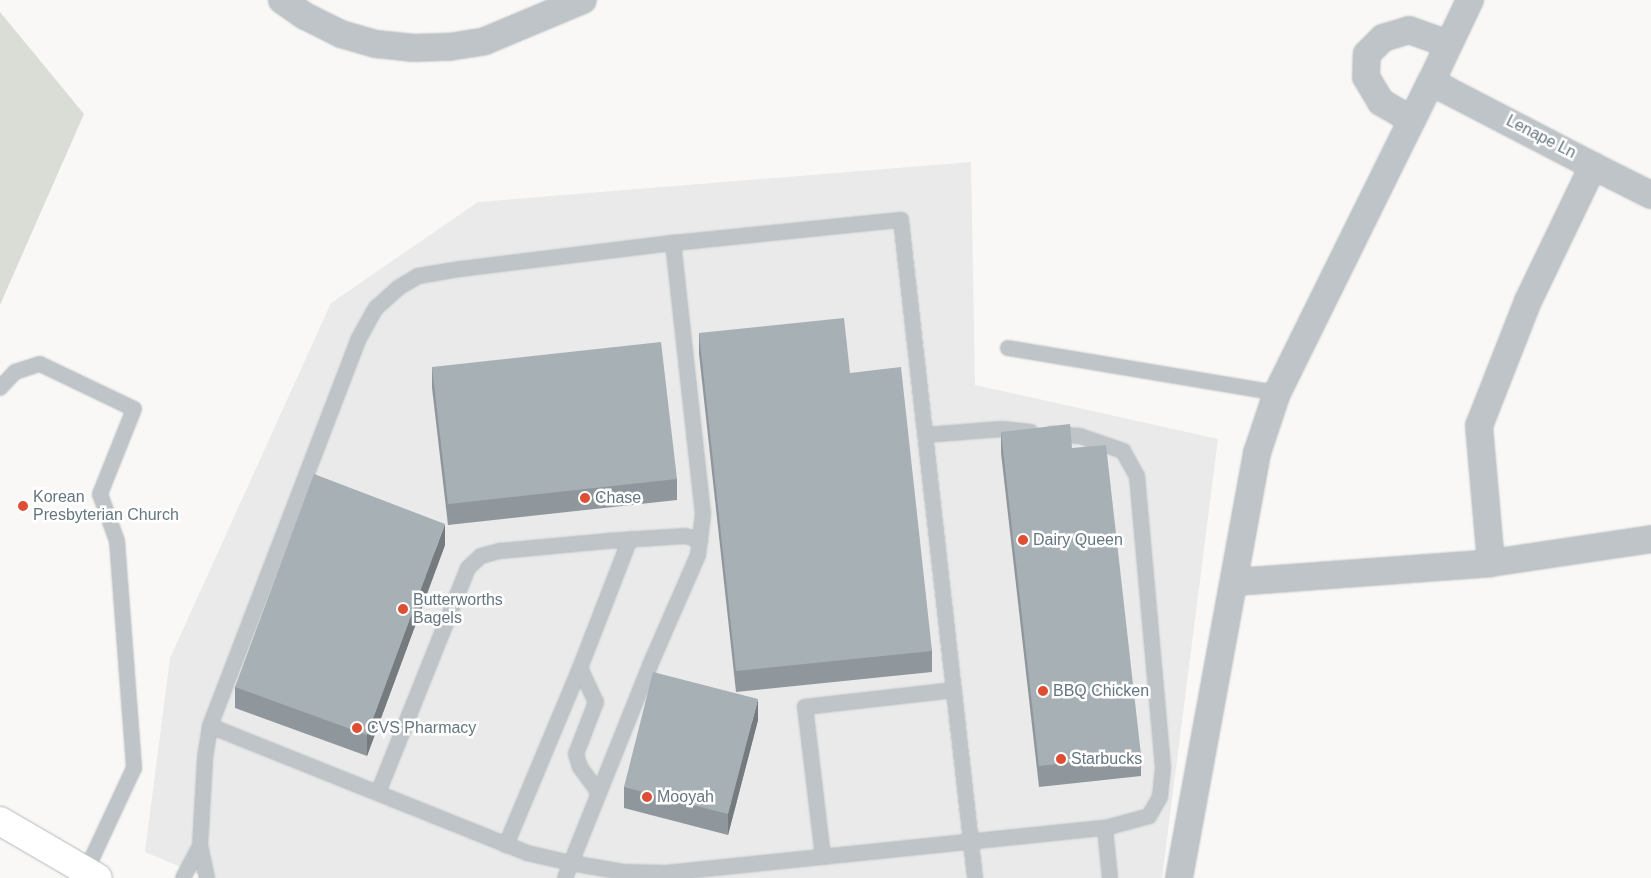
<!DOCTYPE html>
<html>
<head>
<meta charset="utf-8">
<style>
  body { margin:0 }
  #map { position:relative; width:1651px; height:878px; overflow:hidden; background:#f9f8f6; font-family:Helvetica,sans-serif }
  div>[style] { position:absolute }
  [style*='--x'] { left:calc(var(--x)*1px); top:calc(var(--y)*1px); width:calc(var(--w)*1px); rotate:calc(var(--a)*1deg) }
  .built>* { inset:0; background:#e9eae9 }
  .green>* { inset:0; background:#d9ddd5 }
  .roads { filter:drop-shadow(0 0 1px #b2b8bc) drop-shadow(0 0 1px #b2b8bc) }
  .service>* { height:14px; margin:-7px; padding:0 7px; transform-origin:7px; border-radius:7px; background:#bfc4c8 }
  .minor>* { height:26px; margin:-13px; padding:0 13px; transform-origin:13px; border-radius:13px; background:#bfc4c8 }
  .secondary>* { height:28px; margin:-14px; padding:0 14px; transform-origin:14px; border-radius:14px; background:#fff }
  .wall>* { inset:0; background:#90979c }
  .shaded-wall>* { inset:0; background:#757b7f }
  .building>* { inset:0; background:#a7b0b5 }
  .dots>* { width:14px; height:14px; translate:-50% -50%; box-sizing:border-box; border:2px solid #fff; border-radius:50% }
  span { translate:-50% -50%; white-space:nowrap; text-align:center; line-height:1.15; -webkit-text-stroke:5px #fff; paint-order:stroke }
  .street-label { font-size:16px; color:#657680 }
  .poi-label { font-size:16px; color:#657680 }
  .left { translate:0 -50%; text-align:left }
</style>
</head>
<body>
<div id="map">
  <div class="built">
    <i style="clip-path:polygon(971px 162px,975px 385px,1218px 439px,1162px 878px,207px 878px,145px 852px,170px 658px,331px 303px,478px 202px)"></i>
  </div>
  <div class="green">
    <i style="clip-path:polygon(0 12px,84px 114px,0 305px)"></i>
  </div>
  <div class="roads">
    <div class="service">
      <i style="--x:1008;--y:348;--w:273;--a:9.5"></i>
      <i style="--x:0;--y:388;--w:22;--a:-47"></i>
      <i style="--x:15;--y:372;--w:26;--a:-18"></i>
      <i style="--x:40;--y:364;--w:104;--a:25.6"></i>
      <i style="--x:134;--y:409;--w:92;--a:111.8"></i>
      <i style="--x:100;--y:494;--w:50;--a:70.1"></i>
      <i style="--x:117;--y:541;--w:228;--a:85.7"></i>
      <i style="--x:134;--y:768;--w:114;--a:115"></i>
      <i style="--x:1052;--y:434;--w:28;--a:4"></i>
      <i style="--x:1080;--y:436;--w:46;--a:19.2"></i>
      <i style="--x:1123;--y:451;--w:29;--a:61"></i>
      <i style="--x:1137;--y:476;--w:293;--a:84.9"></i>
      <i style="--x:1163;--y:768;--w:29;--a:96"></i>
      <i style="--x:1160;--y:797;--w:22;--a:120"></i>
      <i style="--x:1149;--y:816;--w:46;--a:164.7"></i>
      <i style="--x:925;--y:435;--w:77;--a:-4.5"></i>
      <i style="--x:1002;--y:429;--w:29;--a:6"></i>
      <i style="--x:580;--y:668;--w:38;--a:65"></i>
      <i style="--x:596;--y:702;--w:56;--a:111"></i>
      <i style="--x:576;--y:754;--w:14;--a:73"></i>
      <i style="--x:580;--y:767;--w:32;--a:54"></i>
      <i style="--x:210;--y:726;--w:413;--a:-69"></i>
      <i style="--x:358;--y:340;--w:37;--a:-61"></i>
      <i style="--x:376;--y:308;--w:30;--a:-42"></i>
      <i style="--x:398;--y:288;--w:23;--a:-31"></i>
      <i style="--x:418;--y:276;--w:43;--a:-9.5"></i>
      <i style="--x:460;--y:269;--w:215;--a:-7"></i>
      <i style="--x:673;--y:243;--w:229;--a:-5.8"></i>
      <i style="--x:901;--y:220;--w:662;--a:83.58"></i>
      <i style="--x:378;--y:793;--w:242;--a:-68.2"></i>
      <i style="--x:468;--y:568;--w:18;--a:-43"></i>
      <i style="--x:481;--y:556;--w:20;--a:-15"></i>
      <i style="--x:500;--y:551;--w:107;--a:-5.3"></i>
      <i style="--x:607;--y:541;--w:78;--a:-3.7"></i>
      <i style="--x:685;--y:536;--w:16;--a:15"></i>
      <i style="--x:506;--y:845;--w:192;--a:-67.3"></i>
      <i style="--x:580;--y:668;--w:138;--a:-68.8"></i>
      <i style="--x:823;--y:857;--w:151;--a:-96.8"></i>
      <i style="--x:805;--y:707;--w:150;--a:-6.5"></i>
      <i style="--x:183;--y:878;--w:36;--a:-62"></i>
      <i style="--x:207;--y:878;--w:33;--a:-102"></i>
      <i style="--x:200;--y:846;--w:88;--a:-86.7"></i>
      <i style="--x:205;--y:758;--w:32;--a:-81"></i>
      <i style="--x:210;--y:726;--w:341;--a:21.8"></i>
      <i style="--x:527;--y:853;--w:45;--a:12.8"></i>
      <i style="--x:571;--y:863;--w:53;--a:9.8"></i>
      <i style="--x:623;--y:872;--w:43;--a:1.3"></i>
      <i style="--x:666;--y:873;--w:441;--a:-5.9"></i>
      <i style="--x:1105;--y:828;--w:50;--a:84.3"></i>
      <i style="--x:565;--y:878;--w:229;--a:-68.2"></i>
      <i style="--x:650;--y:665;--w:120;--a:-66.4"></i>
      <i style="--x:698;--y:555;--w:41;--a:-83"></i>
      <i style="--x:703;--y:514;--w:273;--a:-96.3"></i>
    </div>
    <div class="minor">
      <i style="--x:282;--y:0;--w:28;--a:35"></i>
      <i style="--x:305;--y:16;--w:40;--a:26.6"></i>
      <i style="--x:341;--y:34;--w:36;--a:16"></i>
      <i style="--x:376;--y:44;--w:36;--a:6"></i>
      <i style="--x:412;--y:48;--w:37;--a:-2"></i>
      <i style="--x:449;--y:47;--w:36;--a:-9"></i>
      <i style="--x:485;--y:41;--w:106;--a:-22.7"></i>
      <i style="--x:1447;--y:90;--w:18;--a:-153"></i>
      <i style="--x:1431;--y:82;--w:91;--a:-64.6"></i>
      <i style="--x:1412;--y:120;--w:36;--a:-150"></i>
      <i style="--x:1381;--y:102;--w:29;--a:-121"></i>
      <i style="--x:1366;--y:77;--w:23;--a:-88"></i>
      <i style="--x:1367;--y:54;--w:23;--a:-45"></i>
      <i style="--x:1383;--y:38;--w:27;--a:-17"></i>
      <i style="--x:1409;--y:30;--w:41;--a:19.7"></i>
      <i style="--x:1491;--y:563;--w:162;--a:-8.5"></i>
      <i style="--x:1235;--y:582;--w:257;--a:-4.2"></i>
      <i style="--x:1491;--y:563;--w:138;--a:-95"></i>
      <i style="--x:1479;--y:426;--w:134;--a:-68.6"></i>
      <i style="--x:1528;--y:301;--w:150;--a:-64.3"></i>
      <i style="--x:1593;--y:166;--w:65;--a:26.6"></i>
      <i style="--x:1179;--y:878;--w:432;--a:-79.6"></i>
      <i style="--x:1257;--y:453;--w:63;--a:-71.6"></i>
      <i style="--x:1277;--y:393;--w:347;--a:-63.7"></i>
      <i style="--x:1431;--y:82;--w:182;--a:27.4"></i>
    </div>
    <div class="secondary">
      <i style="--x:0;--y:821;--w:113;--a:30.2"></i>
    </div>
  </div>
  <div class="wall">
    <i style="clip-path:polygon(699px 333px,850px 373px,932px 651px,932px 672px,736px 692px,699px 354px)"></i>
    <i style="clip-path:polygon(432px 367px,677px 479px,677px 500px,448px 525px,432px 388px)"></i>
    <i style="clip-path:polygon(1001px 432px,1072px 448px,1141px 755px,1141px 776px,1039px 787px,1001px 453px)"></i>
    <i style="clip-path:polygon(445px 545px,367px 756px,235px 708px,235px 687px)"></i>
    <i style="clip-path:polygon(758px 720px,728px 835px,624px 808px,624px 787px)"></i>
  </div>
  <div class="shaded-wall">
    <i style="clip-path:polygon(445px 524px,445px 545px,367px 756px,367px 735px)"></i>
    <i style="clip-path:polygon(758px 699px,758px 720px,728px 835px,728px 814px)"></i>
  </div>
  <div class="building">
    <i style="clip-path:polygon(844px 318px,850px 373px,901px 367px,932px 651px,736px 671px,699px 333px)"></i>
    <i style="clip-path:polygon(661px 342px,677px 479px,448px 504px,432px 367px)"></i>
    <i style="clip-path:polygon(1070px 424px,1072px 448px,1106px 445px,1141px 755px,1039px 766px,1001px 432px)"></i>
    <i style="clip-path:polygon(314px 474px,445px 524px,367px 735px,235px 687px)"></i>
    <i style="clip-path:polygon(653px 672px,758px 699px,728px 814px,624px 787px)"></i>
  </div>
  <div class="dots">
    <i style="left:585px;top:498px;background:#dd4e32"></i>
    <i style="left:23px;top:506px;background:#dd4e32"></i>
    <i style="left:1023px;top:540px;background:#dd4e32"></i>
    <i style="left:403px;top:609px;background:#dd4e32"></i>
    <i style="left:1043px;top:691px;background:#dd4e32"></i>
    <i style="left:357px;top:728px;background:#dd4e32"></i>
    <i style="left:1061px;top:759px;background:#dd4e32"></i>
    <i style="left:647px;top:797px;background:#dd4e32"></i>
  </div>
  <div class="street-label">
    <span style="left:1541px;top:137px;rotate:27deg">Lenape Ln</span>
  </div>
  <div class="poi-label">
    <span class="left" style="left:33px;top:506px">Korean<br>Presbyterian Church</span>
    <span class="left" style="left:595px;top:498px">Chase</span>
    <span class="left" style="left:1033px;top:540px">Dairy Queen</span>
    <span class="left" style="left:413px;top:609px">Butterworths<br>Bagels</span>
    <span class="left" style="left:1053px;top:691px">BBQ Chicken</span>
    <span class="left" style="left:367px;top:728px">CVS Pharmacy</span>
    <span class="left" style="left:1071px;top:759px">Starbucks</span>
    <span class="left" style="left:657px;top:797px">Mooyah</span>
  </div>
</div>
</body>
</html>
